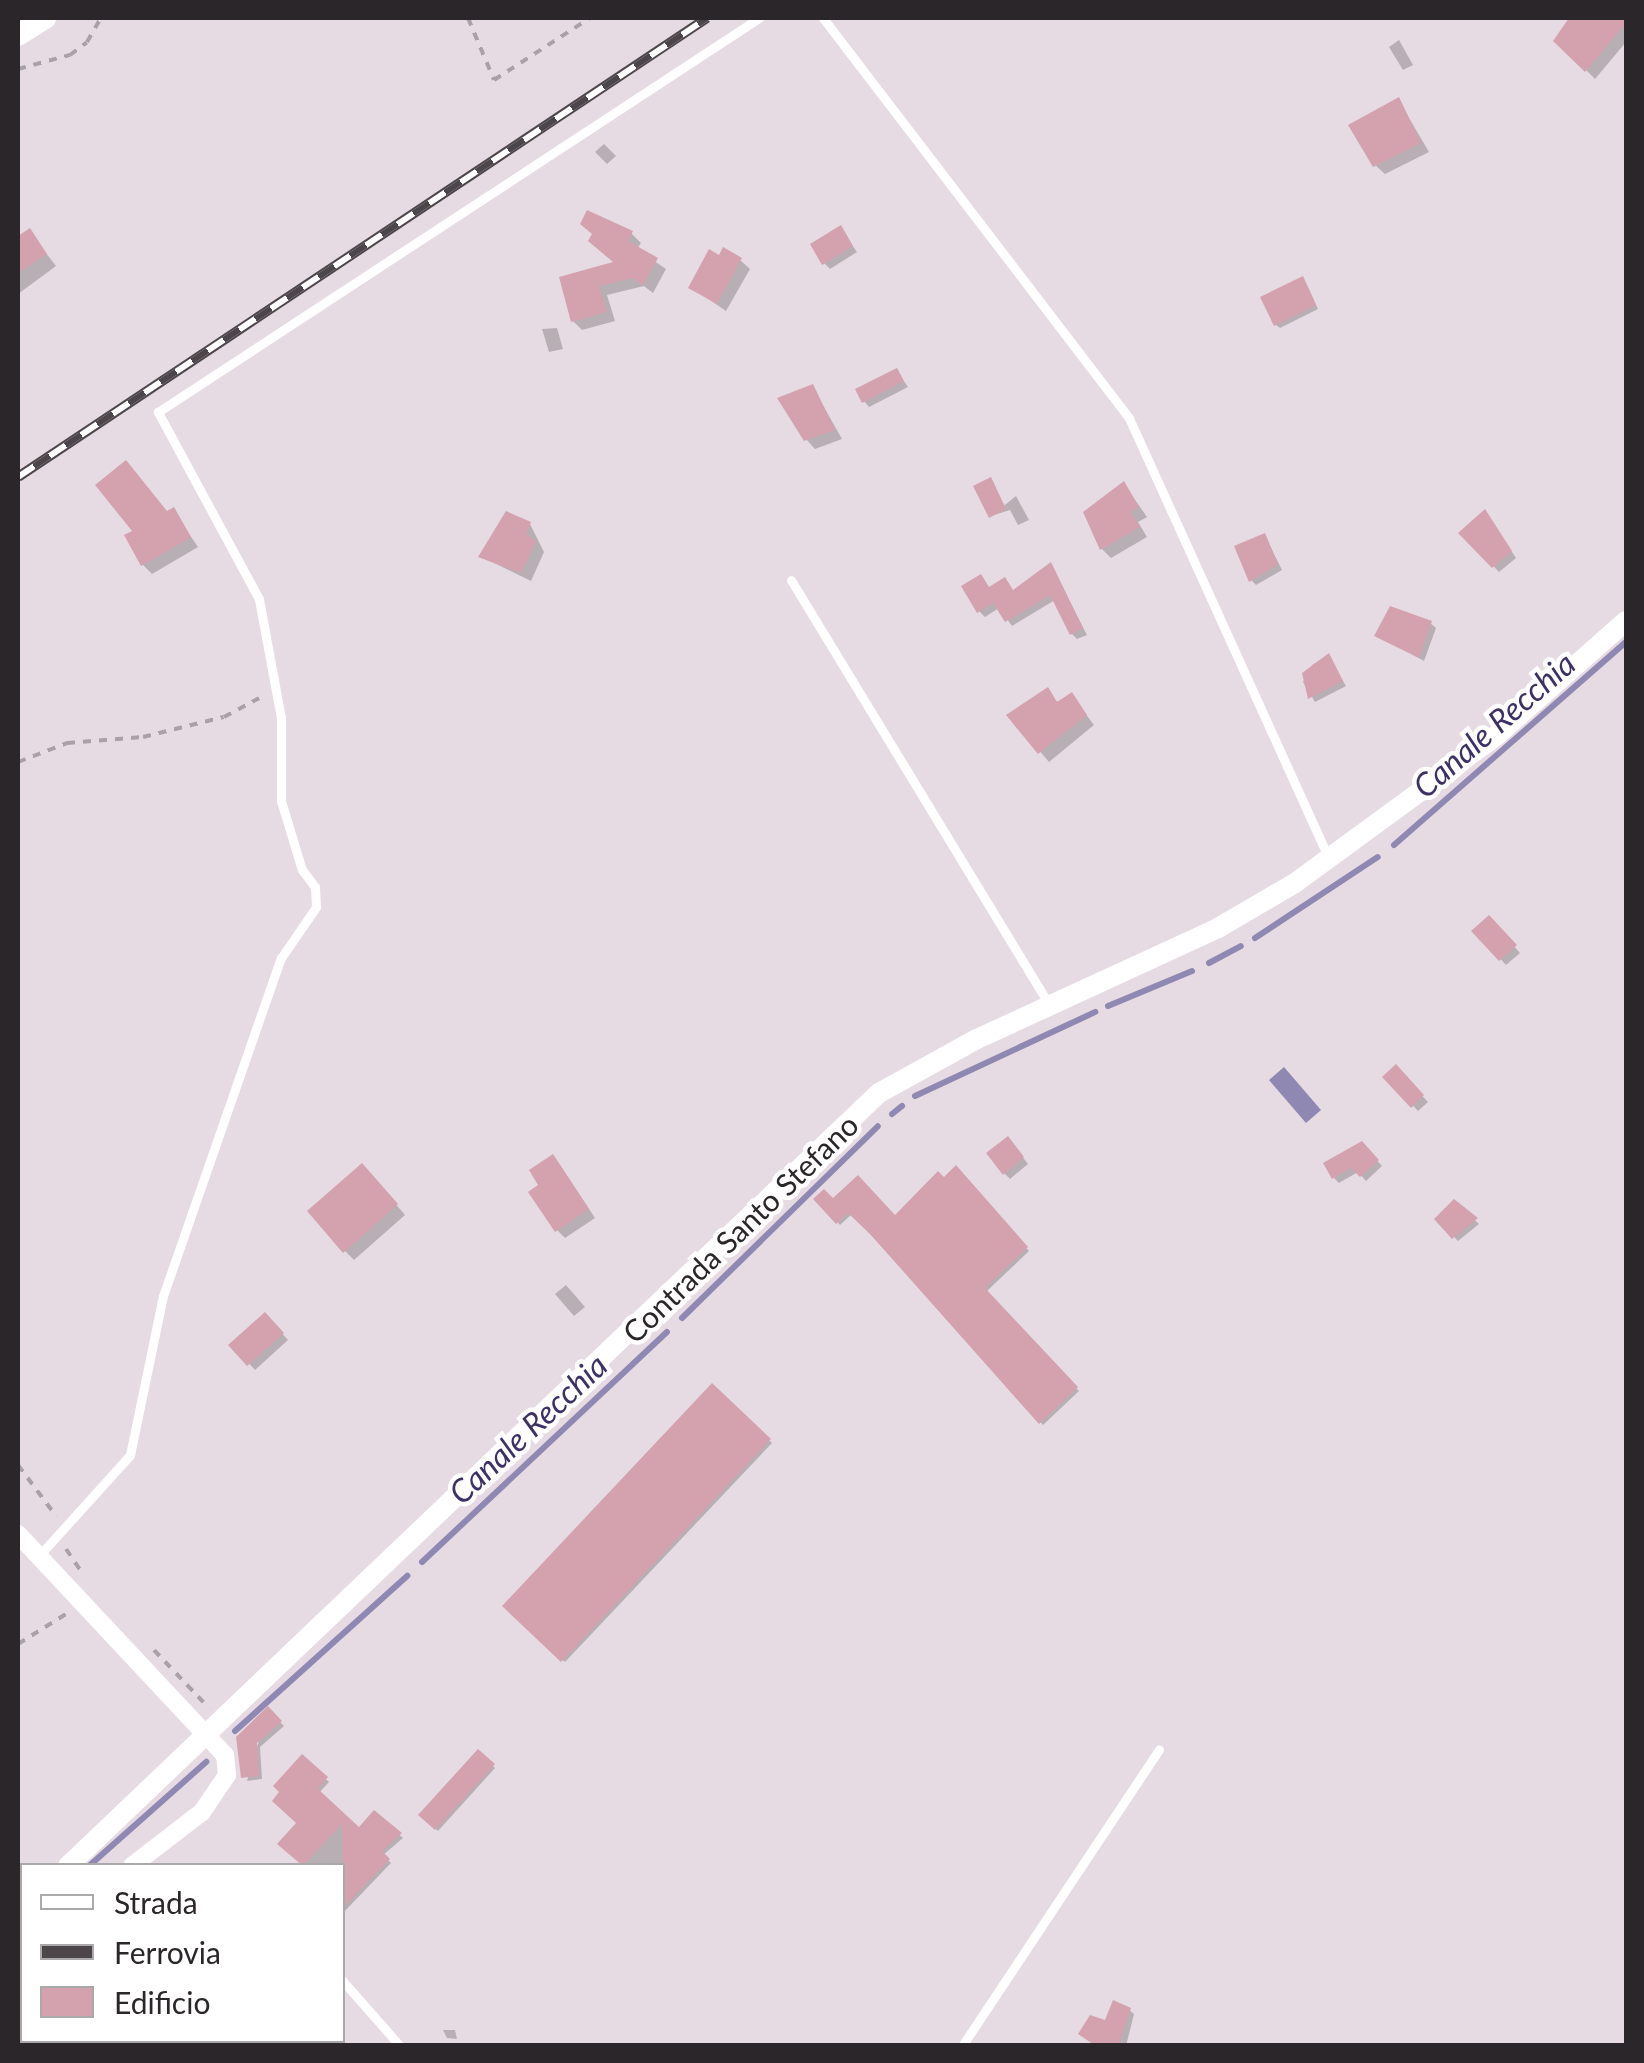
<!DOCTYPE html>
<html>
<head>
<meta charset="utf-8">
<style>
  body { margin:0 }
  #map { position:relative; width:1644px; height:2063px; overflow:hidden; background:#e6dbe2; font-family:Lato,sans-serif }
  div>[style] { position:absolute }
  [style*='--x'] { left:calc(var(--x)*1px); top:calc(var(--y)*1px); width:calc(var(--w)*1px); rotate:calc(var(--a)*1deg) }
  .water>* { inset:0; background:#8f88b2 }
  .shadow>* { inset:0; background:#0003 }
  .stream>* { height:6px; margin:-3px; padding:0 3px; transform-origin:3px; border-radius:3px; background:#8f88b2 }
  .building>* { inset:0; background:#d4a1ae }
  .path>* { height:4px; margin-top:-2px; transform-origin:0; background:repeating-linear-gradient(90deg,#aaa1a7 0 8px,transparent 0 16px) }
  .service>* { height:9px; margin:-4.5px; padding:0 4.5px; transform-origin:4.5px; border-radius:4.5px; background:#fff }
  .minor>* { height:18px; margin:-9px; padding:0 9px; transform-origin:9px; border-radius:9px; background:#fff }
  .tertiary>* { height:20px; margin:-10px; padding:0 10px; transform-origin:10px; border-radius:10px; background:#fff }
  .secondary>* { height:22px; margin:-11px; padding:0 11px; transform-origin:11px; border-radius:11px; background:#fff }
  .rail>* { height:10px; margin-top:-5px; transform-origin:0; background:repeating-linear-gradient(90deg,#fff 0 19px,#4c464a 0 38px); box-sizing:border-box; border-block:2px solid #4c464a }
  span { translate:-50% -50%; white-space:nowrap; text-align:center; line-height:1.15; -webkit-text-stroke:9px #fff; paint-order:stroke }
  .street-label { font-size:30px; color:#2a2629 }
  .water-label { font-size:32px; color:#3d3067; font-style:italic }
  .frame { position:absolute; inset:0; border:20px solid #2a2629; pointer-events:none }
  .legend { position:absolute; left:20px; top:1863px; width:325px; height:180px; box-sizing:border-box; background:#fff; border:2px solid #aaa8a9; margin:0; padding:12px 18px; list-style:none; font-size:30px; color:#2a2629 }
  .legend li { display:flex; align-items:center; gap:20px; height:50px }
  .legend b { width:50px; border:2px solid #aaa8a9 }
</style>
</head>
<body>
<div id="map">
  <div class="water">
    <i style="clip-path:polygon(1284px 1067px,1321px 1110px,1306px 1123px,1269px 1080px)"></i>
  </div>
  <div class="shadow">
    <i style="clip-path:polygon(1575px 18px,1626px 20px,1626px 42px,1595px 79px,1557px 41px)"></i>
    <i style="clip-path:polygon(1399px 40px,1413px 65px,1403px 70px,1389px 47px)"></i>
    <i style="clip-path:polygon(1399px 101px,1429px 152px,1385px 174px,1375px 165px)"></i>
    <i style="clip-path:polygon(604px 144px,616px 156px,607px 164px,595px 152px)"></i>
    <i style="clip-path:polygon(840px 228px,857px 252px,830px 269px,824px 263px)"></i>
    <i style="clip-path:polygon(29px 231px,56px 266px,18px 294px,18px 239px)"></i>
    <i style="clip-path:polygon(631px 233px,641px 243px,637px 249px,666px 269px,653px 293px,644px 286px,607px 295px,615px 321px,582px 330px,573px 321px,562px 279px,617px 264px)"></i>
    <i style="clip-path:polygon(720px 258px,740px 260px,750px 269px,726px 311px,691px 287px)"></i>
    <i style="clip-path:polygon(1306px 283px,1318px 309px,1280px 328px,1276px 325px)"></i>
    <i style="clip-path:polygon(557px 328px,563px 349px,549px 352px,542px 329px)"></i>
    <i style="clip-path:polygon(897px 371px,908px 387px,869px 407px,864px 401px)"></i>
    <i style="clip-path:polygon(812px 386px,842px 439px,815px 449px,806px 439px)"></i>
    <i style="clip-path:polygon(1124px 484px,1147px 517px,1138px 522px,1147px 537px,1111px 558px,1102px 549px)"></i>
    <i style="clip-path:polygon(1016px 496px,1029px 520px,1018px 525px,1010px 510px,991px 516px)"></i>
    <i style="clip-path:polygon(173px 510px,198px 547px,152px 574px,143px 565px)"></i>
    <i style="clip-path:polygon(1485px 512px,1516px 558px,1499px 572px,1462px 533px)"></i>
    <i style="clip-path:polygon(530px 524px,544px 552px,531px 581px,482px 557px)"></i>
    <i style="clip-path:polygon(1265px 536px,1282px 570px,1256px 585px,1251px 580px)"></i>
    <i style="clip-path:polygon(1051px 565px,1087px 635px,1077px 639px,1072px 634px,1055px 600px,1012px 626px,999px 608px,985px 617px,979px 611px,981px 577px,990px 589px,1005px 581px,1014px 592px)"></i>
    <i style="clip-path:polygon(1430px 623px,1436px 628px,1424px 661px,1377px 635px)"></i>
    <i style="clip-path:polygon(1328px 656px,1346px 686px,1315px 702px,1303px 682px,1312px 665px)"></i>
    <i style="clip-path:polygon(1047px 691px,1059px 704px,1072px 696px,1094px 725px,1049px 762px,1010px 716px)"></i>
    <i style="clip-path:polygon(1489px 918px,1520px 953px,1506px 965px,1475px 931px)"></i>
    <i style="clip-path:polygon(1396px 1068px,1428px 1102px,1418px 1111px,1386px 1077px)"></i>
    <i style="clip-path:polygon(1362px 1144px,1382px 1166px,1366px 1181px,1358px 1172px,1339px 1183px,1334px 1178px)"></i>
    <i style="clip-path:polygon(1013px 1145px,1028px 1164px,1010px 1179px,1004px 1173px)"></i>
    <i style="clip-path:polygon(560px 1165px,595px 1218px,565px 1238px,557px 1230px)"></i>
    <i style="clip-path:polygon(956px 1169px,1029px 1251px,986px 1292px,1079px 1391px,1043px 1425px,852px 1214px,840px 1225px,817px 1199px,895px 1218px)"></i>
    <i style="clip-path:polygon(371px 1175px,405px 1215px,354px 1260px,345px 1251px)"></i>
    <i style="clip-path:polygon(1454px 1202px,1479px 1224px,1458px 1241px,1437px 1219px)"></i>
    <i style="clip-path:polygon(566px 1285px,585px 1307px,574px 1316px,555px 1294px)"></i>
    <i style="clip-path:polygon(265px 1315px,288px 1340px,255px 1370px,232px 1345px)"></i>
    <i style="clip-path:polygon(712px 1387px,772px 1443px,565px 1662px,505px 1606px)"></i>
    <i style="clip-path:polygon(268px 1710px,284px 1726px,260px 1747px,262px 1779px,247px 1781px)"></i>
    <i style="clip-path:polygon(479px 1752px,495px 1768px,438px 1831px,422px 1815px)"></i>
    <i style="clip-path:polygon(302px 1758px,329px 1782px,319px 1793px,359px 1830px,374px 1813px,403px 1838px,383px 1855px,391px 1863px,342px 1914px,342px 1866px,304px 1866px,284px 1846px,300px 1823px)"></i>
    <i style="clip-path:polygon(1129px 2010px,1134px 2014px,1126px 2046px,1097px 2046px,1106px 2023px)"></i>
    <i style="clip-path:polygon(443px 2030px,455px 2030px,457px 2039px,447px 2038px)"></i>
    <i style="clip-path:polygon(181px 2040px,251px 2040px,174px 2046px)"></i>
  </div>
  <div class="stream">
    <i style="--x:1394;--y:845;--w:308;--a:-41.2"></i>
    <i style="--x:1255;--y:938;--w:147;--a:-33.4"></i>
    <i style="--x:1209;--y:963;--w:36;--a:-28"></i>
    <i style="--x:1108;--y:1006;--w:91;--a:-22.6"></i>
    <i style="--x:915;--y:1096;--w:199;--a:-25"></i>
    <i style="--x:892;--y:1114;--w:13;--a:-39"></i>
    <i style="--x:682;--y:1318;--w:274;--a:-44.4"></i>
    <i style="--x:422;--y:1562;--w:336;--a:-43.2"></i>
    <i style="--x:235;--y:1731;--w:232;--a:-42"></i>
    <i style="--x:89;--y:1866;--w:157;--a:-41.6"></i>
    <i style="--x:18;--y:1928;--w:6;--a:-45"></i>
  </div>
  <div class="building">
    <i style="clip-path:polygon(1569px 18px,1626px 18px,1626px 23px,1585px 72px,1553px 41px)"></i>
    <i style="clip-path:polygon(1399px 97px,1421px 143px,1373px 167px,1348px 125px)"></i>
    <i style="clip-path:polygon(587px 210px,633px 231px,628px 241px,658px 258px,642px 286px,633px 278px,599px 286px,607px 312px,571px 322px,559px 277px,613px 262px,588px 241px,592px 234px,580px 224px)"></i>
    <i style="clip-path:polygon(841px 225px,853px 246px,822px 265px,810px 244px)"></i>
    <i style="clip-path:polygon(30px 228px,47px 254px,18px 273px,18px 236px)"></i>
    <i style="clip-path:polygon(723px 247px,742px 258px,717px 304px,688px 288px,709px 249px,719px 255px)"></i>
    <i style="clip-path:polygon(1303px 276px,1316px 305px,1274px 326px,1260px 297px)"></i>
    <i style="clip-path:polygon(897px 368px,904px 381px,862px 403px,855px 389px)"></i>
    <i style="clip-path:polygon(813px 384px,835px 430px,804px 441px,777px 398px)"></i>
    <i style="clip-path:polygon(126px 460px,167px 511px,174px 507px,191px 537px,141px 566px,124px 535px,132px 531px,95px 485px)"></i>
    <i style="clip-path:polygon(991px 477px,1006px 509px,989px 518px,973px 486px)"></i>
    <i style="clip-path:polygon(1124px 481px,1139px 507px,1130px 512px,1140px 527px,1100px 550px,1083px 512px)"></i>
    <i style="clip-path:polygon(1485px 509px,1512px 551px,1492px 568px,1458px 533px)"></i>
    <i style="clip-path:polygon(506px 511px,531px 522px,526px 534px,536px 541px,521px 573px,478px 557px)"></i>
    <i style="clip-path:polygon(1265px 533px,1278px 564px,1249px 582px,1234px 546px)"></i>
    <i style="clip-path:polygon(1051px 562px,1083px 628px,1070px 635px,1050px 595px,1005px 622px,993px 603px,977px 613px,961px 586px,981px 574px,989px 587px,1005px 577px,1013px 590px)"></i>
    <i style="clip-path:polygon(1390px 606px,1432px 621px,1419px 658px,1374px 636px)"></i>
    <i style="clip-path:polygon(1329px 653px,1343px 681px,1308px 699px,1302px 673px)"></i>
    <i style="clip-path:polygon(1048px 687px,1057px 702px,1072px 692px,1087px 715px,1038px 754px,1006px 715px)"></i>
    <i style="clip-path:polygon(1489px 915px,1517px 945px,1499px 961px,1471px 931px)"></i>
    <i style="clip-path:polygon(1396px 1064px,1424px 1095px,1411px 1108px,1382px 1077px)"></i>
    <i style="clip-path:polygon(1008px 1136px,1024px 1157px,1003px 1175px,986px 1153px)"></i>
    <i style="clip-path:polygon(1362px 1141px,1379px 1160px,1360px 1177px,1351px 1168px,1332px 1179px,1323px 1163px)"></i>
    <i style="clip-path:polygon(553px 1154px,589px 1209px,555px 1232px,528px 1192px,538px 1185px,529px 1170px)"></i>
    <i style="clip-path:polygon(362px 1163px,398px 1204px,343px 1253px,307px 1211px)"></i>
    <i style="clip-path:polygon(956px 1165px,1028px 1247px,985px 1288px,1078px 1387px,1039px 1424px,871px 1235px,848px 1213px,836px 1224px,813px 1199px,824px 1189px,833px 1198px,858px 1175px,895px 1215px,938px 1171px,944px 1177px)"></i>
    <i style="clip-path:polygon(1454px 1199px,1478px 1218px,1452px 1239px,1434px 1219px)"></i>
    <i style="clip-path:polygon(265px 1312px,284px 1333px,247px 1366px,228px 1345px)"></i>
    <i style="clip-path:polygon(712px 1383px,771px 1439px,561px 1662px,502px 1606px)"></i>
    <i style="clip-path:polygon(268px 1706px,282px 1721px,257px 1743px,259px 1776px,241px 1778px,236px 1737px)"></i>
    <i style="clip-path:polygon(478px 1749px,495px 1764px,435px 1830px,418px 1815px)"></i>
    <i style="clip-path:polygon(302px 1754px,328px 1777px,318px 1789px,359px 1827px,374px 1810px,402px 1833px,382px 1851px,390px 1859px,342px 1909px,342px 1824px,303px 1866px,277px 1844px,296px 1823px,272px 1801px,279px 1792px,273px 1786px)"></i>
    <i style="clip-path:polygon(1113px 2000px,1131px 2008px,1118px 2046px,1096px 2046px,1078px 2034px,1090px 2015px,1105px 2020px)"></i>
  </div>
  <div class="path">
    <i style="--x:468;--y:18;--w:67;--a:67.2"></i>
    <i style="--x:494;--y:80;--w:114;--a:-32.9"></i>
    <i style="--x:18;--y:69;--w:54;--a:-15.1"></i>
    <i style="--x:70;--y:55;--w:21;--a:-37"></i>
    <i style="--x:87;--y:42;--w:28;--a:-60"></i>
    <i style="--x:18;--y:762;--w:53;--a:-21.2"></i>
    <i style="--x:67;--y:743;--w:76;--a:-4.5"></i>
    <i style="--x:143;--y:737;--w:83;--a:-13.9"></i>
    <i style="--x:224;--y:717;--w:44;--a:-28.3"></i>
    <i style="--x:18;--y:1465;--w:64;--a:53.3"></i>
    <i style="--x:66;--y:1549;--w:25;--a:56"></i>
    <i style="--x:18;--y:1644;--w:57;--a:-32"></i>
    <i style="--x:154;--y:1650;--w:80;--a:46.5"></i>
  </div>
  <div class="service">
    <i style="--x:823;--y:18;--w:504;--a:52.58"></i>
    <i style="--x:1129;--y:418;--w:482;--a:65.6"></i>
    <i style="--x:791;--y:580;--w:496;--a:58.7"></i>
    <i style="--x:37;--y:1558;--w:139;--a:-47.9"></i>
    <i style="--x:130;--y:1455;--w:162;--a:-78.3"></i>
    <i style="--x:163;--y:1296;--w:358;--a:-70.8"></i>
    <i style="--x:281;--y:958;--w:62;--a:-55.5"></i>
    <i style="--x:316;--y:907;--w:20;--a:-93"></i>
    <i style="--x:315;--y:887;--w:21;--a:-127"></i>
    <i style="--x:302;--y:870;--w:72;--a:-106.9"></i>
    <i style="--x:281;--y:801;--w:83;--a:-90"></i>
    <i style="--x:281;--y:718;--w:121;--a:-100.5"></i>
    <i style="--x:259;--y:599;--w:213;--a:-118.4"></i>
    <i style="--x:158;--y:412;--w:719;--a:-33.25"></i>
    <i style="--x:342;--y:1980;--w:88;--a:48.7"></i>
    <i style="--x:962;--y:2046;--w:356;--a:-56.4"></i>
  </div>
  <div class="minor">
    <i style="--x:18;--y:1534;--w:303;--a:46.9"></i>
    <i style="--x:225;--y:1755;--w:20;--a:84"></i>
    <i style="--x:227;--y:1775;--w:45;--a:124"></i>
    <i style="--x:202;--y:1812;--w:88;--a:142.4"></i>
    <i style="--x:18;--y:1955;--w:6;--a:-45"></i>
  </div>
  <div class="tertiary">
    <i style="--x:68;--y:1866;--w:1120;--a:-43.63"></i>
    <i style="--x:879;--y:1093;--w:112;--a:-28.9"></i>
    <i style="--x:977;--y:1039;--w:265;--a:-24.7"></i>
    <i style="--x:1218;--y:928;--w:89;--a:-30.3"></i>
    <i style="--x:1295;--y:883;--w:250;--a:-36.2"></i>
    <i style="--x:1497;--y:735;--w:172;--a:-41.5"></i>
    <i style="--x:18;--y:1911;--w:6;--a:-45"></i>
  </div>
  <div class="secondary">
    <i style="--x:18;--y:35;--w:32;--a:-32"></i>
  </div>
  <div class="rail">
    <i style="--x:18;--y:477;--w:828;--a:-33.67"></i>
  </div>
  <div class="street-label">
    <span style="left:740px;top:1228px;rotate:-44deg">Contrada Santo Stefano</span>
  </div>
  <div class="water-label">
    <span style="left:1494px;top:725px;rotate:-41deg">Canale Recchia</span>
    <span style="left:528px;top:1429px;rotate:-43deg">Canale Recchia</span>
  </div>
  <div class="frame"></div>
  <ul class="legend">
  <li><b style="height:12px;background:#fff"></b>Strada</li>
  <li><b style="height:12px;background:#4c464a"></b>Ferrovia</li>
  <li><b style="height:28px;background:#d4a1ae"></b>Edificio</li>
  </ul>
</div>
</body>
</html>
